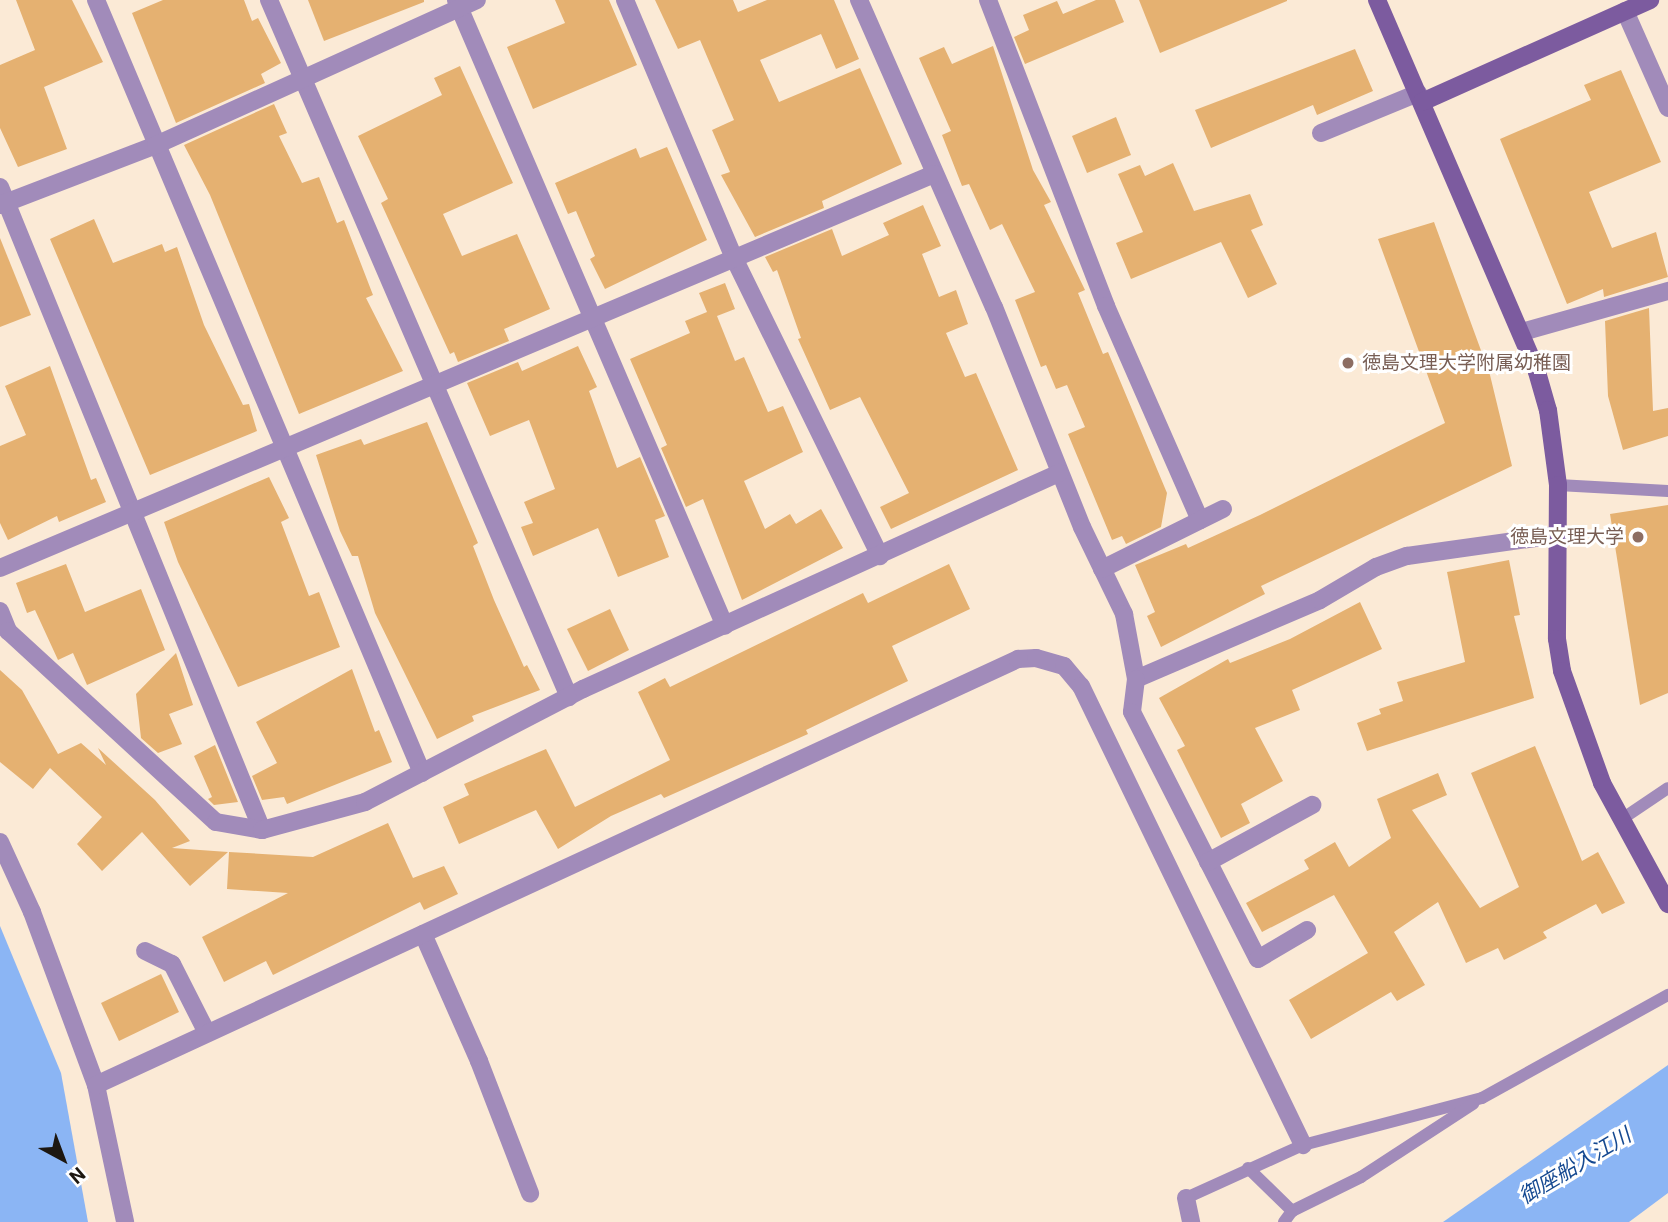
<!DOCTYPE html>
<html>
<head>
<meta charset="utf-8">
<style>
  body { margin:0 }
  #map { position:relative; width:1668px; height:1222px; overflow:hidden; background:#fbead6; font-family:Roboto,"Noto Sans JP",sans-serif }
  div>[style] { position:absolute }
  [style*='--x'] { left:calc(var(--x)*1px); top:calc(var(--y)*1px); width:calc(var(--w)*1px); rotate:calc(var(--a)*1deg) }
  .water>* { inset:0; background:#8bb5f4 }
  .building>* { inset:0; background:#e5b171 }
  .lane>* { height:12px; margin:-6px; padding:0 6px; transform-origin:6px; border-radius:6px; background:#a18bba }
  .street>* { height:18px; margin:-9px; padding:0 9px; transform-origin:9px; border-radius:9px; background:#a18bba }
  .secondary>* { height:18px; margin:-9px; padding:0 9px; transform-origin:9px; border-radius:9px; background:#7c5b9f }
  .dots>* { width:19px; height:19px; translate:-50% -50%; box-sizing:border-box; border:4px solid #fff; border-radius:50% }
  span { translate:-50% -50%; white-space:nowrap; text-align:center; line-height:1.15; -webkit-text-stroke:6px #fff; paint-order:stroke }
  .education-label { font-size:19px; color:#785e54 }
  .left { translate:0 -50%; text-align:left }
  .right { translate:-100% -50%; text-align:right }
  .water-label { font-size:21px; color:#154991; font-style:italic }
  .north { position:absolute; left:28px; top:1124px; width:70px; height:70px; -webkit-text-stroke:5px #fff; paint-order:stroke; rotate:139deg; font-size:19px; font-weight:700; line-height:28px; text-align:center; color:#1d1710 }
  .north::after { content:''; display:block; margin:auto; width:24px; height:32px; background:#1d1710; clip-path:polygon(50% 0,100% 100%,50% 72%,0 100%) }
</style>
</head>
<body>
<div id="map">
  <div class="water">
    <i style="clip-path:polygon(0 926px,61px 1073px,88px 1222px,0 1222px)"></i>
    <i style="clip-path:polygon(1668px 1065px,1668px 1193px,1629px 1222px,1443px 1222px)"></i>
  </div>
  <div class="building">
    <i style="clip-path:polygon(16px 0,72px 0,103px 62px,44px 87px,67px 149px,18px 167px,0 128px,0 65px,35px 50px)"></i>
    <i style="clip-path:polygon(163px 0,244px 0,252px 21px,258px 18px,281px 63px,261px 74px,265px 83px,176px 123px,132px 13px)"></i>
    <i style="clip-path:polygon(308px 0,424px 0,424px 2px,324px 41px)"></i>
    <i style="clip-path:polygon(555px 0,609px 0,637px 65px,533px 109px,507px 47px,565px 23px)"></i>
    <i style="clip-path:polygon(655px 0,733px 0,738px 12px,767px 0,834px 0,859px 59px,836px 69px,821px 34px,760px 60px,779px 102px,860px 68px,902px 164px,822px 201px,824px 208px,755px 237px,721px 175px,730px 172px,712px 130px,734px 120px,700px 40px,678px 49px)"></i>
    <i style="clip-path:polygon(1096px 0,1115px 0,1124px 22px,1025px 64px,1014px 37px,1029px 30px,1023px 15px,1057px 1px,1063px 14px)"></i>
    <i style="clip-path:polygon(1139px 0,1287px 0,1287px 1px,1160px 53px)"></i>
    <i style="clip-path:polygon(993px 46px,1033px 170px,1051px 202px,1044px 205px,1085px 290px,1078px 293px,1103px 354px,1108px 352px,1167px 493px,1161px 527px,1126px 544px,1122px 536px,1112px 540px,1068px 434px,1085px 427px,1067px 385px,1056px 389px,1046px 365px,1041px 367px,1015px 300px,1035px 292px,1002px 224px,990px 230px,969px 184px,962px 186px,942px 135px,951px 131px,919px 58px,944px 47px,952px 64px)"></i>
    <i style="clip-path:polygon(1355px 49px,1373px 91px,1317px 115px,1313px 105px,1211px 148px,1195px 110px)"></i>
    <i style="clip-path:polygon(460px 66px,513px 183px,443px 214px,462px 256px,517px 234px,550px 309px,504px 329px,509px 341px,458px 362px,454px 352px,450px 354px,381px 203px,388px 199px,358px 136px,442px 95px,434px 78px)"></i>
    <i style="clip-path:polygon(1621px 70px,1661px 162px,1589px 192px,1612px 248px,1656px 232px,1668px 277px,1604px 297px,1603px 289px,1567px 304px,1500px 139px,1591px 100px,1584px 85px)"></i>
    <i style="clip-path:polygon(274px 104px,287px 133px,279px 136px,302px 183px,319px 177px,337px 223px,344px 220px,373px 295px,366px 298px,403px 371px,299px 414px,210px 195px,184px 145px)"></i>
    <i style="clip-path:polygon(1116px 117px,1131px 155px,1087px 173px,1072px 136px)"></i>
    <i style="clip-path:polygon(667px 147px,707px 240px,605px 289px,590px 259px,595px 256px,576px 211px,568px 214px,555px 183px,636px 148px,640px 158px)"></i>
    <i style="clip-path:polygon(1173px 163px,1194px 211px,1250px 194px,1263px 225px,1251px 230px,1277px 284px,1248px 298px,1221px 242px,1131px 279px,1116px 243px,1143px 232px,1118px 174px,1140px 165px,1145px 176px)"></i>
    <i style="clip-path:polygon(923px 205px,941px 246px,922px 254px,939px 297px,956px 290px,968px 324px,946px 333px,965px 377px,976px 373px,1018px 470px,891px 529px,880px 507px,909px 493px,860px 397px,830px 410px,798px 339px,801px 338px,777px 270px,773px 272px,765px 257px,832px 229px,842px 256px,889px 235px,883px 223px)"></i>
    <i style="clip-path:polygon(94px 219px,113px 263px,162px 244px,165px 252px,177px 247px,204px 325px,243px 405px,249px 404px,257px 431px,150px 475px,50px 239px)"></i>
    <i style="clip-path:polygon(1434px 222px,1490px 375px,1512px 466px,1261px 586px,1265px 594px,1161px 647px,1147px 616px,1155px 612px,1135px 565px,1186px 544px,1188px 548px,1260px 515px,1445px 423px,1378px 239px)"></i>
    <i style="clip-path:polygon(0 238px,31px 315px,0 327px)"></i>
    <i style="clip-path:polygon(725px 283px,735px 309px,717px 316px,735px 361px,744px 357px,768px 412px,783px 406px,803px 452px,744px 481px,765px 529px,790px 514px,796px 524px,821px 509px,843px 548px,742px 600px,703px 499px,686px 507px,661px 448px,667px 445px,630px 359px,690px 333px,685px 321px,707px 312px,699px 293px)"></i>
    <i style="clip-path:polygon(1649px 308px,1653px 411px,1668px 408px,1668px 436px,1623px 450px,1608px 396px,1605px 321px)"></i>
    <i style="clip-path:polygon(578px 346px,597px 387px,589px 391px,617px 468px,640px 457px,665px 516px,655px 520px,669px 557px,618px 577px,598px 528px,533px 556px,521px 527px,533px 523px,524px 502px,555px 489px,529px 420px,490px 436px,467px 383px,518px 362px,522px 371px)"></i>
    <i style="clip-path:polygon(50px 366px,91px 480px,96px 478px,106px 502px,59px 522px,57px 516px,8px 540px,0 523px,0 446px,26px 435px,5px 386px)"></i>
    <i style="clip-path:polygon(427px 422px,478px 543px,473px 546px,494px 600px,524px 667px,527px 665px,540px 690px,472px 716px,474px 721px,437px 739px,375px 613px,358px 556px,352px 556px,340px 531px,316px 455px,361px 439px,364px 445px)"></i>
    <i style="clip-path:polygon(269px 477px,289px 518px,281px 522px,309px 596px,319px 592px,340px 647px,238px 687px,178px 562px,164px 522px)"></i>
    <i style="clip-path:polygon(1668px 505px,1668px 693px,1640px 705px,1610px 514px)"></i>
    <i style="clip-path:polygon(1509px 560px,1520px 615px,1514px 616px,1534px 698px,1367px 751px,1357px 723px,1381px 714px,1379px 709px,1403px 701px,1397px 682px,1465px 662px,1447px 572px)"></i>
    <i style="clip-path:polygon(66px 564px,85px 612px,141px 589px,165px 650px,87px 685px,73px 653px,58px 660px,35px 610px,27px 613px,16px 583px)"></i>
    <i style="clip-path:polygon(949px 564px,970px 609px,892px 646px,908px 681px,806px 730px,808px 734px,664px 798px,661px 794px,611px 816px,558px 849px,536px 810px,459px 844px,443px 807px,469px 795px,464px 784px,546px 749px,575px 807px,670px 760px,638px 692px,665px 678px,670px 687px,863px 593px,868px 603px)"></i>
    <i style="clip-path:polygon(1360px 602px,1382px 649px,1292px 690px,1300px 710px,1255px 728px,1283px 781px,1241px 804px,1250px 823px,1221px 838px,1177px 750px,1185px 746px,1159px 698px,1228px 659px,1230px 663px,1290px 639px)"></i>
    <i style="clip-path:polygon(610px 609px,629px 650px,588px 671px,567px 629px)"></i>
    <i style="clip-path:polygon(176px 653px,193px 705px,169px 714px,182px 744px,158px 753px,141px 738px,136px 694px)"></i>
    <i style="clip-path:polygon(352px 669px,375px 732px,379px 730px,392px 762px,287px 804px,284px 797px,262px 800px,252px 776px,277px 763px,256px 722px)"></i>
    <i style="clip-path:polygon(0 670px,22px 690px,58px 754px,81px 743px,106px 765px,98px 748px,155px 800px,190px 841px,172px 848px,228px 852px,190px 886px,142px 832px,102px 871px,77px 844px,102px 817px,50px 768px,33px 789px,0 762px)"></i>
    <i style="clip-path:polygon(215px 745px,238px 802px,214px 805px,208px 799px,212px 797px,194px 756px)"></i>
    <i style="clip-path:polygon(1535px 746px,1582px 861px,1598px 852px,1625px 903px,1602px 914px,1596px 904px,1543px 932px,1547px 938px,1504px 960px,1498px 948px,1466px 963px,1438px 902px,1394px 932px,1425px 985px,1397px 1001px,1391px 992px,1311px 1039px,1289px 1000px,1368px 953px,1334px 895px,1262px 932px,1246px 903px,1309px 869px,1304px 860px,1335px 842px,1349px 867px,1391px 838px,1377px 799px,1438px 773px,1447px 795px,1412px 810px,1480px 908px,1519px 887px,1471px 773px)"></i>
    <i style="clip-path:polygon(388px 823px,413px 878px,444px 866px,458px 894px,424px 910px,420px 902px,273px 975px,266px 961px,224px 982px,202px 937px,288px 893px,227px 889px,229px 852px,313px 857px)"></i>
    <i style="clip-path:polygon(161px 974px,179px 1012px,119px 1041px,101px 1003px)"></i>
  </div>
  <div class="lane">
    <i style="--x:1558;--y:485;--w:110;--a:3.1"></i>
    <i style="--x:1622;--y:819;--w:55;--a:-34"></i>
    <i style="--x:1248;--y:1168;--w:62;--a:44.3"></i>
    <i style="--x:1186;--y:1198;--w:128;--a:-24.4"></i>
    <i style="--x:1303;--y:1145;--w:185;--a:-14.7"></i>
    <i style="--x:1482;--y:1098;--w:213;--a:-29"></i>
    <i style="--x:1284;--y:1222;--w:14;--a:-54"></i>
    <i style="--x:1292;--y:1211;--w:77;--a:-26.2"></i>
    <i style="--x:1361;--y:1177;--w:134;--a:-33.1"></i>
  </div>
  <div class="street">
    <i style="--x:96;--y:0;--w:839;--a:67.13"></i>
    <i style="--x:269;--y:0;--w:759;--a:66.71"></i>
    <i style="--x:456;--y:0;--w:681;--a:66.75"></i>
    <i style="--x:625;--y:0;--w:280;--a:67.1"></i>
    <i style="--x:734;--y:258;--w:332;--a:63.9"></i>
    <i style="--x:859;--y:0;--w:335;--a:66.3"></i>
    <i style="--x:994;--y:307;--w:237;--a:68.2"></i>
    <i style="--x:1082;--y:527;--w:97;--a:64.2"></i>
    <i style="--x:1124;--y:614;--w:66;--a:79.5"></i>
    <i style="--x:1136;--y:679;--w:200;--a:-23.2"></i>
    <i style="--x:1320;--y:600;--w:65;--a:-30.5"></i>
    <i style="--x:1376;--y:567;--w:33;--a:-20"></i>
    <i style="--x:1407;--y:556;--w:151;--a:-8"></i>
    <i style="--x:988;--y:0;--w:328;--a:68.9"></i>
    <i style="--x:1106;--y:306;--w:234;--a:66.3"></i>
    <i style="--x:1625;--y:11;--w:106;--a:66.1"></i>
    <i style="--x:1321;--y:133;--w:105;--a:-22.4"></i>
    <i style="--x:0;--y:187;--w:694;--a:67.83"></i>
    <i style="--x:0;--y:205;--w:167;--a:-21"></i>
    <i style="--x:156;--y:145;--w:352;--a:-24.3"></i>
    <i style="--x:1522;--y:332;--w:152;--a:-15.7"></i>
    <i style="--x:0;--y:568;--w:1014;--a:-22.87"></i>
    <i style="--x:1102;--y:569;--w:135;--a:-26.4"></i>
    <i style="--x:0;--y:611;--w:22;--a:68"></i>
    <i style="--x:8;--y:631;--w:282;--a:42.6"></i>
    <i style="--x:216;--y:822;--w:47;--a:9.9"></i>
    <i style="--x:262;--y:830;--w:107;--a:-15.2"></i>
    <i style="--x:365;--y:802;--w:246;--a:-27.4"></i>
    <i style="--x:583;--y:689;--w:523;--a:-24.41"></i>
    <i style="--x:1136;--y:679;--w:33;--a:97"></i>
    <i style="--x:1132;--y:712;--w:277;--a:63"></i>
    <i style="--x:1258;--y:959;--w:57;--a:-30.6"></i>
    <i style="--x:0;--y:842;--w:77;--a:65.4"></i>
    <i style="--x:32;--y:912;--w:184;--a:69.7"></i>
    <i style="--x:96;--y:1085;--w:140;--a:78"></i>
    <i style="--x:1208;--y:862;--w:119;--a:-28.7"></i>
    <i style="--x:423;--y:934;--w:139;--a:66.2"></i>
    <i style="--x:479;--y:1061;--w:142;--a:68.9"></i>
    <i style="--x:145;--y:951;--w:30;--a:26"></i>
    <i style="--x:172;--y:964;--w:77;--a:63.1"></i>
    <i style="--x:96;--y:1085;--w:1016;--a:-24.8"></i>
    <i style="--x:1018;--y:659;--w:18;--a:-3"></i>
    <i style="--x:1036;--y:658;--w:29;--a:16"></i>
    <i style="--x:1064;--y:666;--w:26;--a:50"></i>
    <i style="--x:1081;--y:686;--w:510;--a:64.19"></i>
    <i style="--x:1186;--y:1198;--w:25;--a:78"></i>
  </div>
  <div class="secondary">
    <i style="--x:1377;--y:0;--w:405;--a:66.7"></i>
    <i style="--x:1537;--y:372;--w:40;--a:74"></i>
    <i style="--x:1548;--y:410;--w:76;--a:82.4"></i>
    <i style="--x:1558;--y:485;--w:154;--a:90.4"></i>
    <i style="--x:1557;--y:639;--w:32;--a:81"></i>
    <i style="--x:1562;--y:671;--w:119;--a:70.3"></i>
    <i style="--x:1602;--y:783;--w:138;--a:61.4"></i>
    <i style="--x:1422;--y:102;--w:250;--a:-24.1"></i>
  </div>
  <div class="dots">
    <i style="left:1348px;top:363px;background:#8d6e63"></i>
    <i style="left:1638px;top:537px;background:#8d6e63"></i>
  </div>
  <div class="education-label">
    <span class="left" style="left:1362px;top:363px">徳島文理大学附属幼稚園</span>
    <span class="right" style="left:1624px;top:537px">徳島文理大学</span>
  </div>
  <div class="water-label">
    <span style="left:1575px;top:1166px;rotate:-31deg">御座船入江川</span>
  </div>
  <div class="north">N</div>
</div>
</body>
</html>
